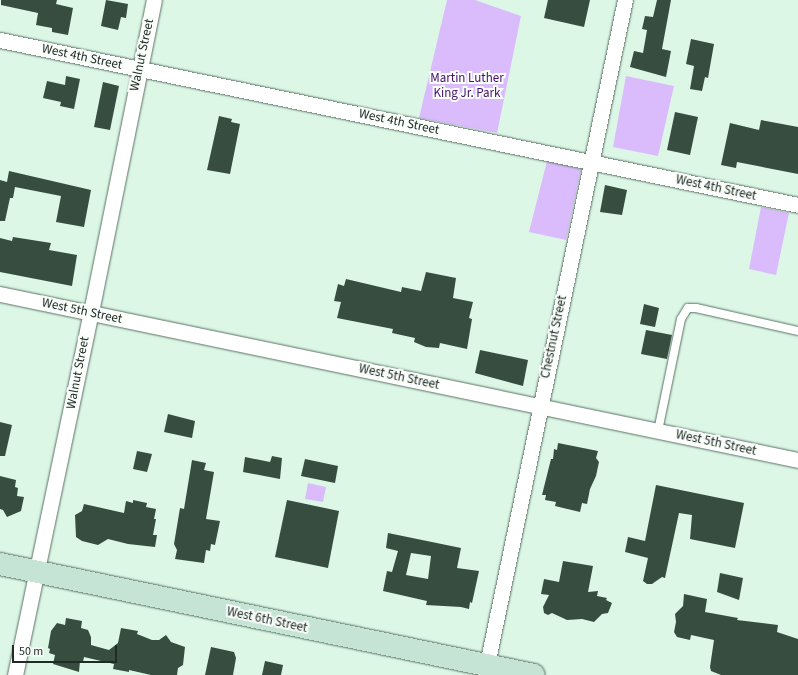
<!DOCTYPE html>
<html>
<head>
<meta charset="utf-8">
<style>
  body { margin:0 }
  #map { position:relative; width:798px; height:675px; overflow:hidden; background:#ddf7e7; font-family:"Source Sans 3",sans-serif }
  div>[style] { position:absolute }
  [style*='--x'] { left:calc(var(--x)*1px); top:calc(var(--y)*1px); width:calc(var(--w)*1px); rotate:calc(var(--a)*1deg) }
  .green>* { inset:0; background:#dabcfc }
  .building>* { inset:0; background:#374d40 }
  .roads { filter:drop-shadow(0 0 1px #5a7163) drop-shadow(0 0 1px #5a7163) }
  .service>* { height:8px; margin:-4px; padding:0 4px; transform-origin:4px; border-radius:4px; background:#fff }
  .minor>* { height:15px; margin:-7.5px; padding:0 7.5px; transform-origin:7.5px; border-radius:7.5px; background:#fff }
  .secondary>* { height:22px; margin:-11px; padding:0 11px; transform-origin:11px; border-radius:11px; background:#c6e4d5 }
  span { translate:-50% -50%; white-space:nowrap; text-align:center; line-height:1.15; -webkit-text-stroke:4px #f9fefb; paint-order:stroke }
  .street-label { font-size:13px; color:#212b25 }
  .park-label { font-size:13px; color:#470f6f }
  .scale { position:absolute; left:12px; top:645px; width:105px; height:18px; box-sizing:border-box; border:2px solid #212b25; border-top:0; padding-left:5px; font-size:12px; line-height:14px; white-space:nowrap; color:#212b25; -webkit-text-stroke:3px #f9fefb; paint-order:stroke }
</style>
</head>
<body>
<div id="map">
  <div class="green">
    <i style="clip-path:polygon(447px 0,475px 0,521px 16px,497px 133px,419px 118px)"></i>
    <i style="clip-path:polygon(626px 76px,674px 86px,658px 156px,613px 147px)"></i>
    <i style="clip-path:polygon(547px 161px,581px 169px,566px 240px,529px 232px)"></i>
    <i style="clip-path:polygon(761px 207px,789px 213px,776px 275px,749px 269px)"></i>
    <i style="clip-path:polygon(308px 483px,326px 487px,323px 502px,305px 499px)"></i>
  </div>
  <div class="building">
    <i style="clip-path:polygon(1px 0,57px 0,56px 4px,73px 8px,68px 35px,52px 32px,52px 28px,36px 25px,38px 13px,1px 5px)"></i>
    <i style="clip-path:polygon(106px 0,128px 4px,126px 18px,121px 17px,118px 30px,101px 26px)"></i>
    <i style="clip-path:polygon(548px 0,590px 0,584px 27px,544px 18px)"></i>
    <i style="clip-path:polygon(657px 0,671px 0,662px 49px,671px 51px,666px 77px,630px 67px,634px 51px,643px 53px,647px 30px,642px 29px,645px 16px,653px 17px)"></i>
    <i style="clip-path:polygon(691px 39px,714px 44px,708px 78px,705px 77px,702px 91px,690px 89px,694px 66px,686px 64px)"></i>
    <i style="clip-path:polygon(66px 76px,80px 79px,74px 109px,60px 106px,61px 102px,43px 98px,47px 81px,65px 85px)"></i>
    <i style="clip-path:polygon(103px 82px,119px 86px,110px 130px,94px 127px)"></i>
    <i style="clip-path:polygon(675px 112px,698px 117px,690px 155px,667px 150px)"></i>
    <i style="clip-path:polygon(219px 116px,232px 119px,231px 122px,240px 124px,230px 174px,207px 170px)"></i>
    <i style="clip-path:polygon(761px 120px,798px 127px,798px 174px,737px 162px,736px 168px,721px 165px,730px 123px,759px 130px)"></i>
    <i style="clip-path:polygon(9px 171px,91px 190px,84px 227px,56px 222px,61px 196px,15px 187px,13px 198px,10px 198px,5px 221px,0 221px,0 180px,7px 182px)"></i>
    <i style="clip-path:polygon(605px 185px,627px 190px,622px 215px,600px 212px)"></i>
    <i style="clip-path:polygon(13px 237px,51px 243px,49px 250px,77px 255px,72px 286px,0 272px,0 238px,12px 241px)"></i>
    <i style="clip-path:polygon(426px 272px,456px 278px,453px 298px,473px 302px,469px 318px,472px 319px,467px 349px,440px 343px,439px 348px,426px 347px,414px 342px,415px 338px,392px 333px,393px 329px,337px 318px,341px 302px,334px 301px,338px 284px,344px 286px,346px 279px,401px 292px,402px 287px,421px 291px)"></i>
    <i style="clip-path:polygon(644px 304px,659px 308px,655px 327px,640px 324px)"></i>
    <i style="clip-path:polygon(646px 330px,672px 335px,667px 359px,641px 354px)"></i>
    <i style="clip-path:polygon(480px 350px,528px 360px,523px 386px,475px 373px)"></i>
    <i style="clip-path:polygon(168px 414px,195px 421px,192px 438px,164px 432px)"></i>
    <i style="clip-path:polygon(0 422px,12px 425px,5px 456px,0 456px)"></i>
    <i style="clip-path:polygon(558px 443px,598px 451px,596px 458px,599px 462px,596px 476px,590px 489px,587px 504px,582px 503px,580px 512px,555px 506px,556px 502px,545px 500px,546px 495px,542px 495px,551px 459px,553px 459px,554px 449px,557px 450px)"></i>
    <i style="clip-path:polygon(137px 451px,152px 454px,147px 472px,133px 469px)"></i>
    <i style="clip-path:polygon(272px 456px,282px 458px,280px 479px,243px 472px,245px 457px,270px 462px)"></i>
    <i style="clip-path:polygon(305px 459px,338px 466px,335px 483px,301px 476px)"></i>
    <i style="clip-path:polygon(192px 460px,206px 463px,204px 470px,214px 472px,206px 519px,220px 521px,215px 545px,211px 544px,210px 551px,206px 550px,204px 563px,175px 559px,177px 550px,174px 544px,180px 508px,184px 509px)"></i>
    <i style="clip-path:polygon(0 476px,16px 480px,15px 487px,18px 488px,17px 496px,24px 497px,21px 511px,7px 517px,3px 510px,0 509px)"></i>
    <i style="clip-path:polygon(656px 485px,744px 503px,735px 548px,690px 539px,692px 515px,679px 513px,665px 578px,662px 577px,652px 584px,647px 584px,643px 581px,648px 558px,625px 552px,628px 537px,645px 541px)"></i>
    <i style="clip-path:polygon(133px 500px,147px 503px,146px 507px,156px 509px,154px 519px,156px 519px,153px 535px,157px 535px,155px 547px,128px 544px,108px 539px,98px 545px,82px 541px,76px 537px,75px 515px,82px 511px,84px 504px,124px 513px,126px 501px,133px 503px)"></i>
    <i style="clip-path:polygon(287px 500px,339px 511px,328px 568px,275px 557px)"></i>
    <i style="clip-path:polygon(evenodd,388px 533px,461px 548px,457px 568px,479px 571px,472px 603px,470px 602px,469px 609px,461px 607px,426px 605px,427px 601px,383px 591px,387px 571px,392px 572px,398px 551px,386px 548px,388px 533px,411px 553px,431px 556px,428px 579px,406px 575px,411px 553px)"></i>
    <i style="clip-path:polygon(563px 561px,593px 566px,588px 592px,598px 591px,597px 596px,607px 598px,606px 600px,612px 603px,608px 613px,602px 614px,594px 622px,582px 619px,567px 620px,552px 613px,548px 615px,544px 613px,543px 607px,549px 595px,541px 594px,544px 579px,559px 582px)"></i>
    <i style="clip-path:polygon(720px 573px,743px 578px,739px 600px,717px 592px)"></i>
    <i style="clip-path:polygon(684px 594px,707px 599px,705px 612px,738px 618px,737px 620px,778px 625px,777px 632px,798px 639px,798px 675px,721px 675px,711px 671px,710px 667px,714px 640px,691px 635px,690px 640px,677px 637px,674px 632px,676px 622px,675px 614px,683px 606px)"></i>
    <i style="clip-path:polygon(66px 618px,82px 621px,81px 628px,88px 630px,91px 637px,91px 645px,109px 650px,118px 643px,121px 628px,138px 631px,137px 634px,152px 640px,159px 640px,166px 635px,171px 642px,185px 647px,183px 665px,178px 668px,177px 675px,151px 675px,129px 670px,129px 672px,113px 669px,114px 664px,84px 657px,83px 662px,80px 661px,79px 672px,53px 664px,55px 655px,49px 653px,50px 649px,48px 648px,51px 631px,57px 623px,65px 625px)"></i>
    <i style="clip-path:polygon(211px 647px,234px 652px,236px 658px,233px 675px,205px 675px)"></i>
    <i style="clip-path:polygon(265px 661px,283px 665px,281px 675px,262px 675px)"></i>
  </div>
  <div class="roads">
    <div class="service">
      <i style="--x:658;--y:431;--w:114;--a:-78.4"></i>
      <i style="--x:681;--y:319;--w:13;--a:-58"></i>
      <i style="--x:688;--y:308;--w:8;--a:0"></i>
      <i style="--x:696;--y:308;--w:105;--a:12.7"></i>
    </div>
    <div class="minor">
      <i style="--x:0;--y:40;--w:815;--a:11.68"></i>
      <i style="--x:0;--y:294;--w:815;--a:11.75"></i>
      <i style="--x:485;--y:674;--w:688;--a:-78.27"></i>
      <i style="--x:15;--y:675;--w:371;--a:-78.2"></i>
      <i style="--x:91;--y:312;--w:318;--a:-78.6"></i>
    </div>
    <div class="secondary">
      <i style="--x:0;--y:564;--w:545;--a:11.74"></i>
    </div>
  </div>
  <div class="street-label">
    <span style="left:142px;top:55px;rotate:-78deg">Walnut Street</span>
    <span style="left:82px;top:57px;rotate:12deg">West 4th Street</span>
    <span style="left:399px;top:122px;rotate:12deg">West 4th Street</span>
    <span style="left:716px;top:188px;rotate:12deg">West 4th Street</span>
    <span style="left:82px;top:311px;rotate:12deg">West 5th Street</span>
    <span style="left:554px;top:337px;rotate:-78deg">Chestnut Street</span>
    <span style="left:78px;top:373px;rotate:-79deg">Walnut Street</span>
    <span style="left:399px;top:377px;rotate:12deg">West 5th Street</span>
    <span style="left:716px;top:443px;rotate:12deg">West 5th Street</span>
    <span style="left:267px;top:620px;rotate:12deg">West 6th Street</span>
  </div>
  <div class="park-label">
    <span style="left:467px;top:86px">Martin Luther<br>King Jr. Park</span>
  </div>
  <div class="scale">50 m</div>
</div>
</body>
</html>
